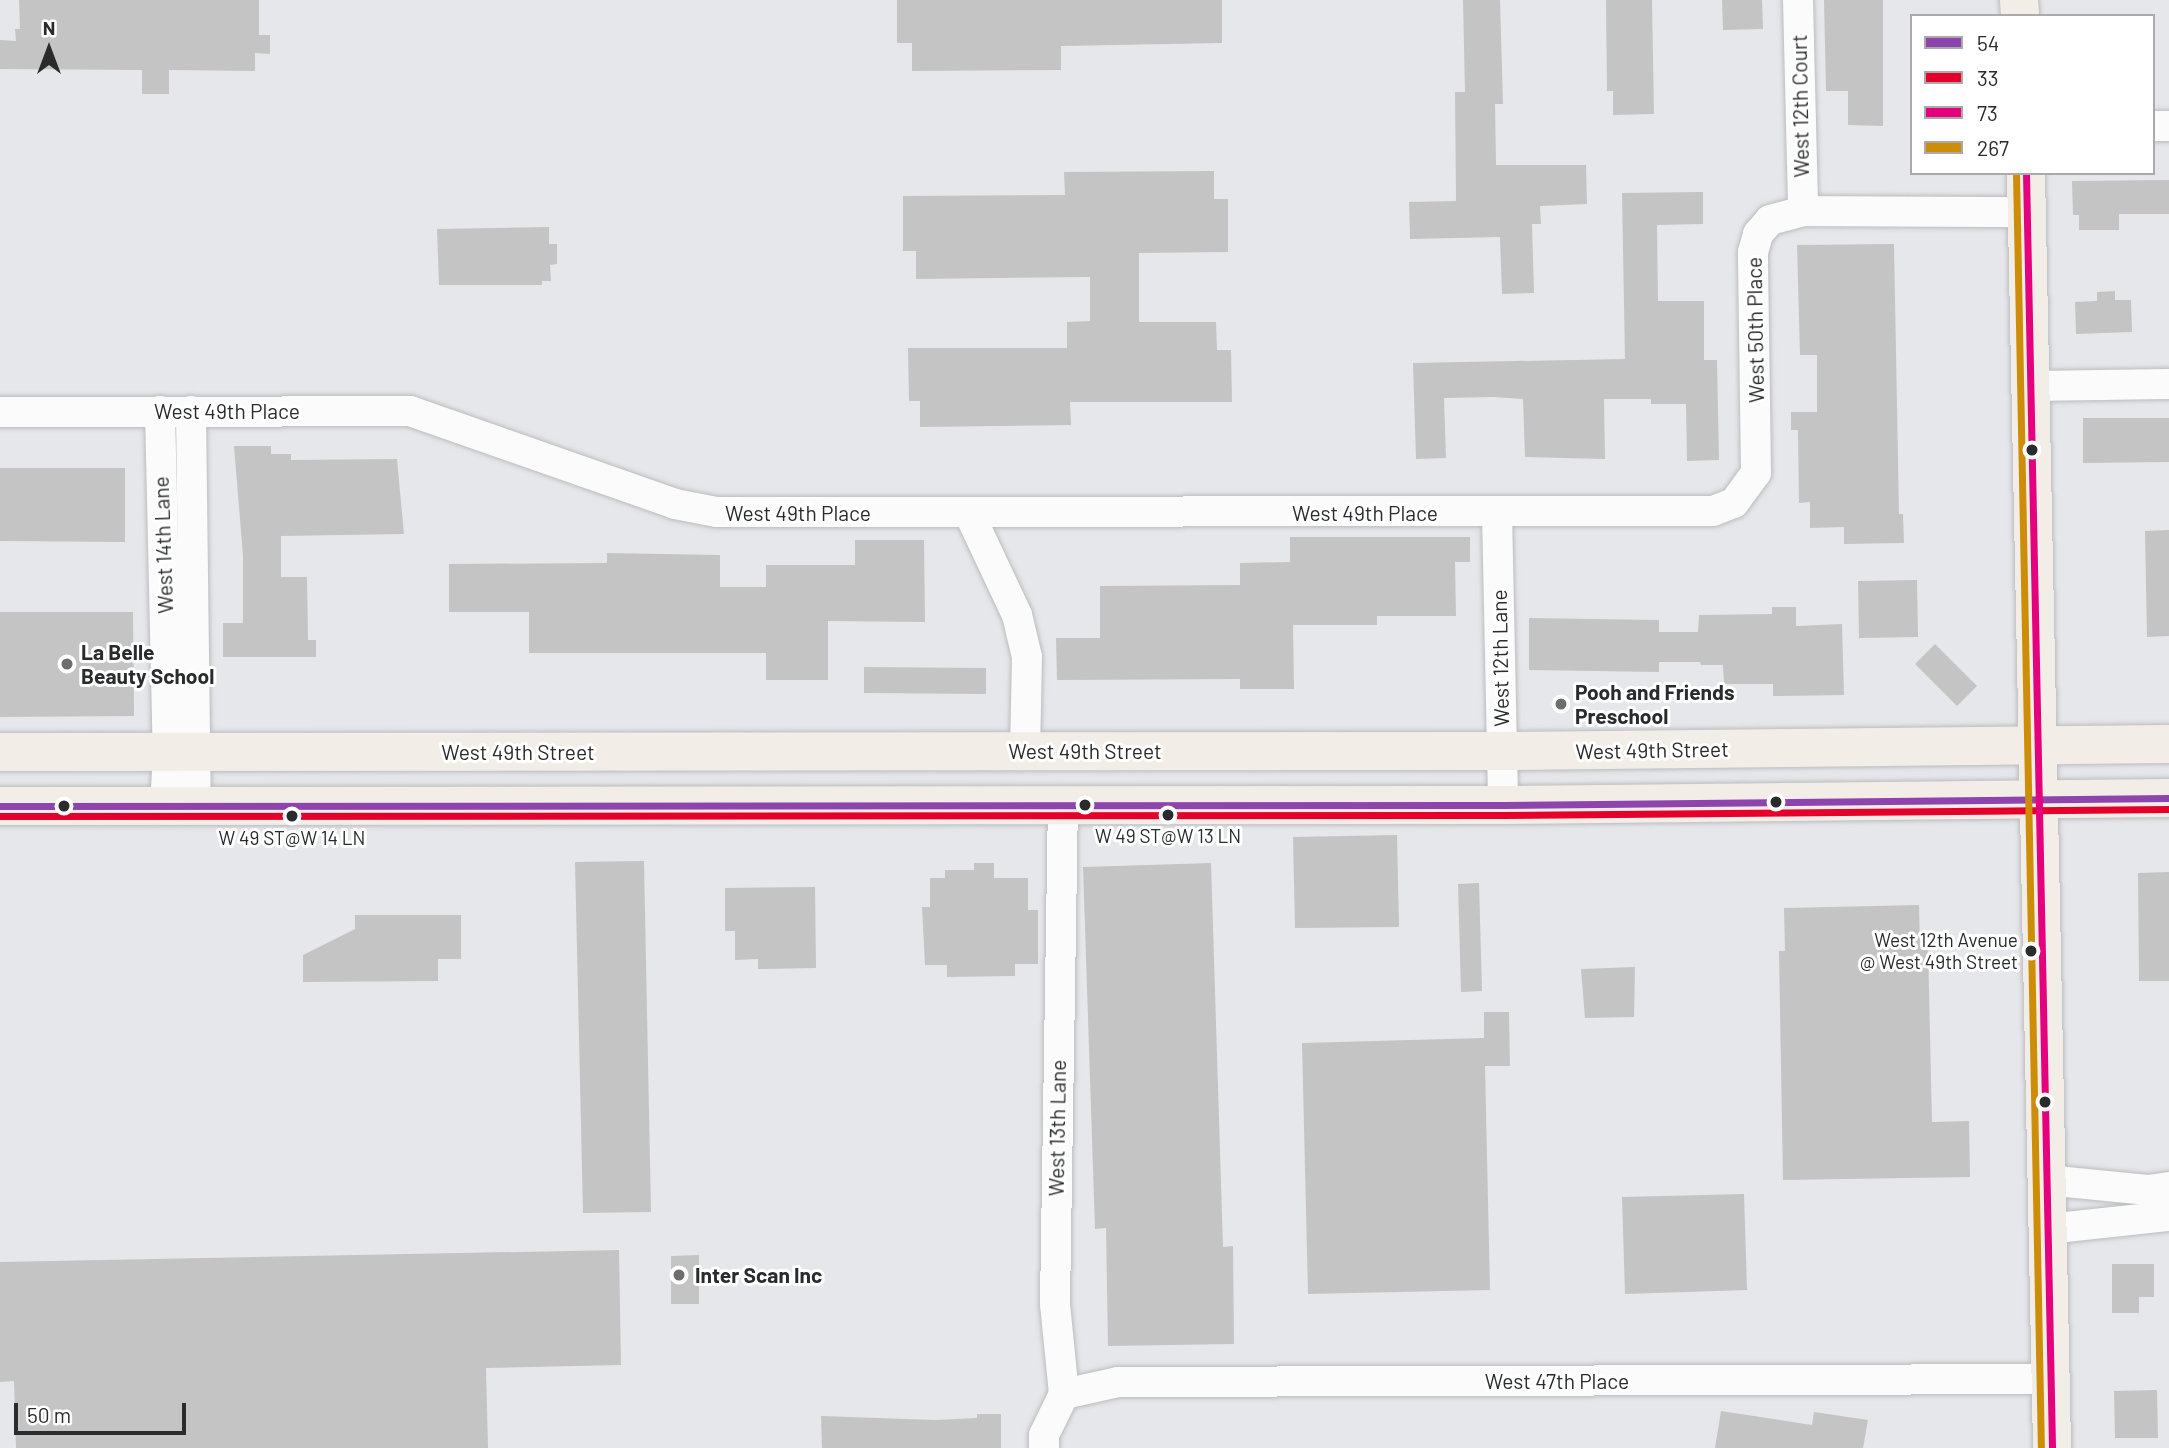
<!DOCTYPE html>
<html>
<head>
<meta charset="utf-8">
<style>
  body { margin:0 }
  #map { position:relative; width:2169px; height:1448px; overflow:hidden; background:#e5e7ea; font-family:Barlow,sans-serif }
  div>[style] { position:absolute }
  [style*='--x'] { left:calc(var(--x)*1px); top:calc(var(--y)*1px); width:calc(var(--w)*1px); rotate:calc(var(--a)*1deg) }
  .building>* { inset:0; background:#c4c4c5 }
  .roads { filter:drop-shadow(0 0 2px #bbbcbe) drop-shadow(0 0 2px #bbbcbe) }
  .minor>* { height:30px; margin:-15px; padding:0 15px; transform-origin:15px; border-radius:15px; background:#fbfbfc }
  .major>* { height:38px; margin:-19px; padding:0 19px; transform-origin:19px; border-radius:19px; background:#f2eee7 }
  .bus-1>* { height:7px; margin:-3.5px; padding:0 3.5px; transform-origin:3.5px; border-radius:3.5px; background:#8e44ad }
  .bus-2>* { height:7px; margin:-3.5px; padding:0 3.5px; transform-origin:3.5px; border-radius:3.5px; background:#e4002b }
  .bus-3>* { height:7px; margin:-3.5px; padding:0 3.5px; transform-origin:3.5px; border-radius:3.5px; background:#e5007d }
  .bus-4>* { height:7px; margin:-3.5px; padding:0 3.5px; transform-origin:3.5px; border-radius:3.5px; background:#ce8d09 }
  .dots>* { width:19px; height:19px; translate:-50% -50%; box-sizing:border-box; border:4px solid #fff; border-radius:50% }
  span { translate:-50% -50%; white-space:nowrap; text-align:center; line-height:1.15; -webkit-text-stroke:6px #fff; paint-order:stroke }
  .bus-label { font-size:19px; color:#2a2b2c }
  .right { translate:-100% -50%; text-align:right }
  .street-label { font-size:21px; color:#2a2b2c }
  .poi-label { font-size:21px; color:#2a2b2c; font-weight:700 }
  .left { translate:0 -50%; text-align:left }
  .legend { position:absolute; left:1910px; top:14px; width:245px; height:161px; box-sizing:border-box; background:#fff; border:2px solid #aaaaab; margin:0; padding:9px 12px; list-style:none; font-size:21px; color:#2a2b2c }
  .legend li { display:flex; align-items:center; gap:14px; height:35px }
  .legend b { width:35px; border:2px solid #aaaaab }
  .north { position:absolute; left:14px; top:14px; width:70px; height:70px; -webkit-text-stroke:5px #fff; paint-order:stroke; rotate:0deg; font-size:19px; font-weight:700; line-height:28px; text-align:center; color:#2a2b2c }
  .north::after { content:''; display:block; margin:auto; width:24px; height:32px; background:#2a2b2c; clip-path:polygon(50% 0,100% 100%,50% 72%,0 100%) }
  .scale { position:absolute; left:14px; top:1403px; width:172px; height:32px; box-sizing:border-box; border:4px solid #2a2b2c; border-top:0; padding-left:9px; font-size:21px; line-height:24px; white-space:nowrap; color:#2a2b2c; -webkit-text-stroke:5px #fff; paint-order:stroke }
</style>
</head>
<body>
<div id="map">
  <div class="building">
    <i style="clip-path:polygon(19px 0,259px 0,259px 35px,270px 35px,270px 54px,255px 53px,255px 71px,169px 70px,169px 94px,142px 94px,142px 70px,0 69px,0 40px,16px 41px,15px 29px,20px 29px)"></i>
    <i style="clip-path:polygon(897px 0,1222px 0,1222px 43px,1061px 46px,1061px 70px,912px 71px,912px 43px,897px 43px)"></i>
    <i style="clip-path:polygon(1463px 0,1500px 0,1503px 104px,1495px 104px,1496px 165px,1586px 165px,1587px 204px,1540px 206px,1541px 224px,1532px 224px,1534px 293px,1502px 294px,1500px 237px,1410px 239px,1409px 202px,1456px 201px,1455px 92px,1465px 92px)"></i>
    <i style="clip-path:polygon(1606px 0,1652px 0,1654px 114px,1613px 115px,1613px 91px,1607px 91px)"></i>
    <i style="clip-path:polygon(1722px 0,1762px 0,1763px 29px,1723px 30px)"></i>
    <i style="clip-path:polygon(1824px 0,1883px 0,1883px 126px,1848px 125px,1848px 91px,1826px 91px)"></i>
    <i style="clip-path:polygon(1214px 171px,1214px 199px,1228px 199px,1228px 252px,1139px 253px,1139px 322px,1216px 322px,1217px 350px,1231px 350px,1232px 402px,1070px 402px,1071px 425px,920px 427px,920px 401px,909px 401px,908px 348px,1067px 348px,1067px 322px,1090px 321px,1090px 277px,916px 279px,916px 251px,903px 251px,903px 196px,1065px 195px,1064px 172px)"></i>
    <i style="clip-path:polygon(2169px 180px,2169px 214px,2119px 214px,2119px 230px,2079px 230px,2079px 215px,2073px 215px,2072px 181px)"></i>
    <i style="clip-path:polygon(1703px 192px,1703px 224px,1657px 225px,1658px 301px,1704px 301px,1704px 360px,1717px 360px,1719px 460px,1687px 461px,1686px 404px,1651px 404px,1651px 399px,1604px 399px,1605px 459px,1525px 457px,1523px 399px,1494px 397px,1444px 398px,1446px 458px,1416px 459px,1413px 363px,1625px 359px,1622px 193px)"></i>
    <i style="clip-path:polygon(549px 227px,549px 244px,557px 244px,557px 264px,550px 265px,551px 281px,542px 281px,542px 285px,439px 285px,437px 229px)"></i>
    <i style="clip-path:polygon(1894px 244px,1899px 514px,1903px 514px,1904px 543px,1844px 544px,1844px 527px,1810px 528px,1810px 502px,1799px 503px,1798px 430px,1791px 430px,1791px 412px,1817px 412px,1817px 355px,1800px 355px,1797px 245px)"></i>
    <i style="clip-path:polygon(2115px 291px,2115px 300px,2131px 300px,2132px 332px,2076px 334px,2075px 302px,2097px 301px,2097px 292px)"></i>
    <i style="clip-path:polygon(2083px 418px,2169px 418px,2169px 462px,2083px 463px)"></i>
    <i style="clip-path:polygon(234px 446px,271px 446px,271px 454px,291px 454px,291px 460px,397px 459px,404px 534px,281px 536px,281px 577px,307px 577px,308px 640px,316px 640px,316px 657px,223px 657px,223px 623px,243px 623px,243px 556px)"></i>
    <i style="clip-path:polygon(0 468px,125px 468px,125px 542px,0 541px)"></i>
    <i style="clip-path:polygon(2169px 530px,2169px 636px,2147px 637px,2145px 531px)"></i>
    <i style="clip-path:polygon(1290px 537px,1470px 537px,1470px 562px,1455px 562px,1456px 616px,1377px 616px,1377px 625px,1293px 625px,1294px 689px,1240px 689px,1240px 679px,1057px 680px,1056px 638px,1100px 638px,1100px 586px,1240px 585px,1240px 563px,1290px 562px)"></i>
    <i style="clip-path:polygon(855px 540px,924px 540px,925px 622px,828px 621px,828px 680px,766px 680px,766px 653px,529px 653px,529px 612px,449px 612px,449px 564px,607px 563px,607px 553px,720px 555px,720px 587px,766px 587px,766px 565px,855px 565px)"></i>
    <i style="clip-path:polygon(1917px 580px,1918px 637px,1859px 638px,1858px 581px)"></i>
    <i style="clip-path:polygon(1772px 607px,1796px 607px,1796px 626px,1842px 624px,1844px 695px,1773px 696px,1773px 684px,1724px 684px,1723px 665px,1701px 665px,1700px 662px,1659px 662px,1659px 672px,1529px 670px,1529px 618px,1659px 620px,1659px 632px,1698px 632px,1699px 615px,1772px 614px)"></i>
    <i style="clip-path:polygon(0 612px,133px 612px,134px 716px,0 717px)"></i>
    <i style="clip-path:polygon(1935px 644px,1977px 686px,1957px 706px,1915px 664px)"></i>
    <i style="clip-path:polygon(864px 667px,986px 668px,986px 694px,864px 693px)"></i>
    <i style="clip-path:polygon(1397px 835px,1399px 927px,1295px 928px,1293px 837px)"></i>
    <i style="clip-path:polygon(644px 861px,651px 1212px,583px 1213px,575px 862px)"></i>
    <i style="clip-path:polygon(974px 863px,994px 863px,994px 878px,1028px 878px,1028px 910px,1038px 910px,1038px 964px,1015px 964px,1015px 976px,947px 977px,947px 965px,925px 965px,922px 907px,930px 907px,930px 878px,945px 878px,945px 870px,974px 870px)"></i>
    <i style="clip-path:polygon(1211px 863px,1223px 1247px,1233px 1246px,1234px 1344px,1108px 1346px,1106px 1228px,1095px 1229px,1083px 867px)"></i>
    <i style="clip-path:polygon(2169px 872px,2169px 981px,2139px 981px,2138px 873px)"></i>
    <i style="clip-path:polygon(1479px 883px,1482px 991px,1461px 992px,1458px 884px)"></i>
    <i style="clip-path:polygon(815px 887px,816px 968px,758px 969px,758px 959px,735px 960px,735px 931px,725px 931px,725px 888px)"></i>
    <i style="clip-path:polygon(1919px 905px,1920px 947px,1928px 947px,1932px 1122px,1969px 1121px,1970px 1177px,1783px 1180px,1779px 951px,1785px 951px,1784px 908px)"></i>
    <i style="clip-path:polygon(355px 915px,461px 915px,461px 959px,438px 959px,438px 981px,303px 982px,303px 955px,355px 929px)"></i>
    <i style="clip-path:polygon(1635px 967px,1634px 1017px,1585px 1018px,1581px 969px)"></i>
    <i style="clip-path:polygon(1484px 1012px,1509px 1012px,1510px 1066px,1485px 1066px,1490px 1290px,1308px 1294px,1302px 1043px,1484px 1038px)"></i>
    <i style="clip-path:polygon(1744px 1194px,1747px 1290px,1625px 1294px,1622px 1197px)"></i>
    <i style="clip-path:polygon(619px 1250px,621px 1365px,486px 1368px,488px 1448px,16px 1448px,14px 1381px,0 1382px,0 1262px)"></i>
    <i style="clip-path:polygon(699px 1255px,699px 1304px,671px 1304px,671px 1256px)"></i>
    <i style="clip-path:polygon(2112px 1264px,2154px 1264px,2154px 1297px,2139px 1297px,2139px 1313px,2112px 1313px)"></i>
    <i style="clip-path:polygon(2157px 1390px,2158px 1438px,2115px 1438px,2114px 1391px)"></i>
    <i style="clip-path:polygon(1721px 1411px,1812px 1425px,1814px 1412px,1868px 1420px,1863px 1448px,1715px 1448px)"></i>
    <i style="clip-path:polygon(977px 1414px,1001px 1414px,1001px 1448px,822px 1448px,821px 1416px,935px 1420px,977px 1418px)"></i>
  </div>
  <div class="roads">
    <div class="minor">
      <i style="--x:1798;--y:0;--w:211;--a:88.6"></i>
      <i style="--x:2153;--y:126;--w:16;--a:0"></i>
      <i style="--x:2030;--y:386;--w:139;--a:-0.8"></i>
      <i style="--x:160;--y:411;--w:342;--a:88.7"></i>
      <i style="--x:168;--y:753;--w:53;--a:93.2"></i>
      <i style="--x:191;--y:411;--w:395;--a:89.3"></i>
      <i style="--x:0;--y:412;--w:410;--a:-0.1"></i>
      <i style="--x:410;--y:411;--w:281;--a:19.3"></i>
      <i style="--x:675;--y:504;--w:42;--a:11"></i>
      <i style="--x:716;--y:512;--w:997;--a:-0.06"></i>
      <i style="--x:1713;--y:511;--w:22;--a:-21"></i>
      <i style="--x:1734;--y:503;--w:37;--a:-54"></i>
      <i style="--x:1756;--y:473;--w:221;--a:-90.8"></i>
      <i style="--x:1753;--y:252;--w:19;--a:-74"></i>
      <i style="--x:1758;--y:234;--w:18;--a:-49"></i>
      <i style="--x:1770;--y:220;--w:34;--a:-15"></i>
      <i style="--x:1803;--y:211;--w:223;--a:0.3"></i>
      <i style="--x:1497;--y:512;--w:293;--a:88.8"></i>
      <i style="--x:969;--y:513;--w:113;--a:64.8"></i>
      <i style="--x:1017;--y:615;--w:43;--a:76.6"></i>
      <i style="--x:1027;--y:657;--w:94;--a:91.2"></i>
      <i style="--x:2046;--y:1180;--w:102;--a:5.6"></i>
      <i style="--x:2148;--y:1190;--w:21;--a:-8"></i>
      <i style="--x:2047;--y:1229;--w:123;--a:-6.1"></i>
      <i style="--x:1064;--y:1394;--w:55;--a:-12.5"></i>
      <i style="--x:1118;--y:1382;--w:932;--a:-0.18"></i>
      <i style="--x:1044;--y:1448;--w:13;--a:-90"></i>
      <i style="--x:1044;--y:1435;--w:46;--a:-64"></i>
      <i style="--x:1064;--y:1394;--w:90;--a:-95.7"></i>
      <i style="--x:1055;--y:1304;--w:501;--a:-89.09"></i>
    </div>
    <div class="major">
      <i style="--x:2019;--y:0;--w:16;--a:86"></i>
      <i style="--x:2026;--y:173;--w:1275;--a:88.83"></i>
      <i style="--x:0;--y:752;--w:1502;--a:-0.04"></i>
      <i style="--x:1502;--y:751;--w:667;--a:-0.6"></i>
      <i style="--x:0;--y:806;--w:1503;--a:-0.04"></i>
      <i style="--x:1503;--y:805;--w:666;--a:-0.6"></i>
    </div>
  </div>
  <div class="bus-1">
    <i style="--x:0;--y:806;--w:1503;--a:-0.04"></i>
    <i style="--x:1503;--y:805;--w:666;--a:-0.6"></i>
  </div>
  <div class="bus-2">
    <i style="--x:0;--y:816;--w:1503;--a:-0.04"></i>
    <i style="--x:1503;--y:815;--w:666;--a:-0.52"></i>
  </div>
  <div class="bus-3">
    <i style="--x:2026;--y:173;--w:1275;--a:88.83"></i>
  </div>
  <div class="bus-4">
    <i style="--x:2016;--y:173;--w:1275;--a:88.88"></i>
  </div>
  <div class="dots">
    <i style="left:2032px;top:450px;background:#2a2b2c"></i>
    <i style="left:67px;top:664px;background:#6b6d6e"></i>
    <i style="left:1561px;top:704px;background:#6b6d6e"></i>
    <i style="left:1776px;top:802px;background:#2a2b2c"></i>
    <i style="left:1085px;top:805px;background:#2a2b2c"></i>
    <i style="left:64px;top:806px;background:#2a2b2c"></i>
    <i style="left:1168px;top:815px;background:#2a2b2c"></i>
    <i style="left:292px;top:816px;background:#2a2b2c"></i>
    <i style="left:2031px;top:951px;background:#2a2b2c"></i>
    <i style="left:2045px;top:1102px;background:#2a2b2c"></i>
    <i style="left:679px;top:1275px;background:#6b6d6e"></i>
  </div>
  <div class="bus-label">
    <span style="left:1168px;top:836px">W 49 ST@W 13 LN</span>
    <span style="left:292px;top:838px">W 49 ST@W 14 LN</span>
    <span class="right" style="left:2018px;top:951px">West 12th Avenue<br>@ West 49th Street</span>
  </div>
  <div class="street-label">
    <span style="left:1800px;top:106px;rotate:-91deg">West 12th Court</span>
    <span style="left:1755px;top:330px;rotate:-91deg">West 50th Place</span>
    <span style="left:227px;top:411px">West 49th Place</span>
    <span style="left:798px;top:513px">West 49th Place</span>
    <span style="left:1365px;top:513px">West 49th Place</span>
    <span style="left:163px;top:545px;rotate:-92deg">West 14th Lane</span>
    <span style="left:1500px;top:658px;rotate:-91deg">West 12th Lane</span>
    <span style="left:1652px;top:750px;rotate:-1deg">West 49th Street</span>
    <span style="left:1085px;top:751px">West 49th Street</span>
    <span style="left:518px;top:752px">West 49th Street</span>
    <span style="left:1057px;top:1128px;rotate:-89deg">West 13th Lane</span>
    <span style="left:1557px;top:1381px">West 47th Place</span>
  </div>
  <div class="poi-label">
    <span class="left" style="left:81px;top:664px">La Belle<br>Beauty School</span>
    <span class="left" style="left:1575px;top:704px">Pooh and Friends<br>Preschool</span>
    <span class="left" style="left:695px;top:1275px">Inter Scan Inc</span>
  </div>
  <ul class="legend">
  <li><b style="height:9px;background:#8e44ad"></b>54</li>
  <li><b style="height:9px;background:#e4002b"></b>33</li>
  <li><b style="height:9px;background:#e5007d"></b>73</li>
  <li><b style="height:9px;background:#ce8d09"></b>267</li>
  </ul>
  <div class="north">N</div>
  <div class="scale">50 m</div>
</div>
</body>
</html>
